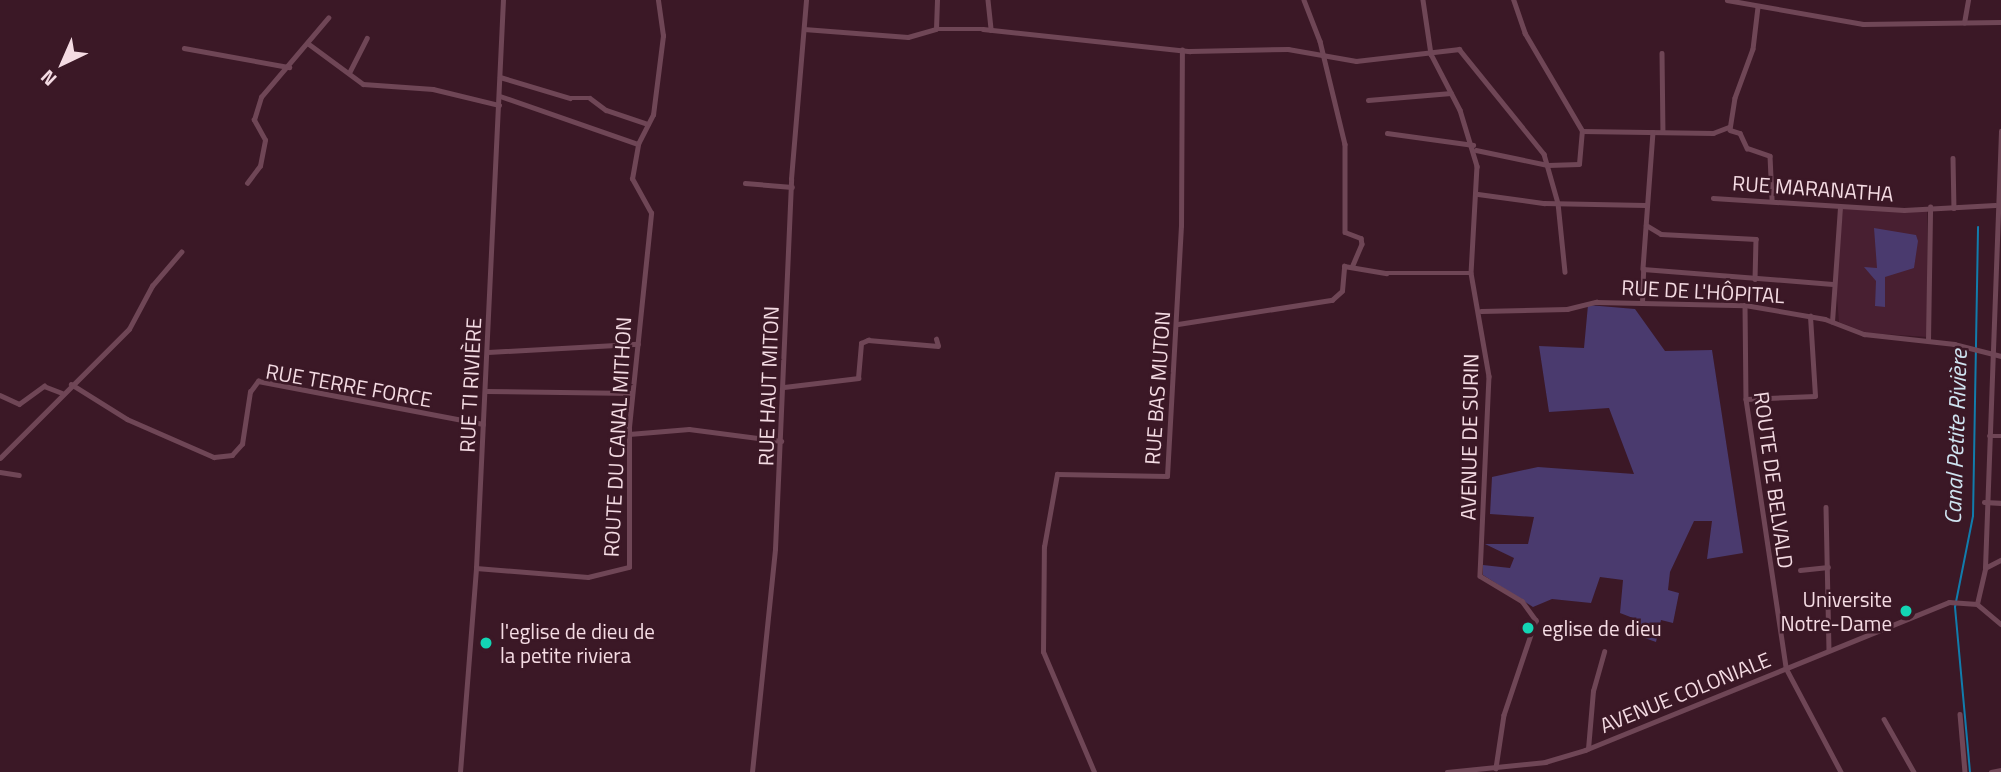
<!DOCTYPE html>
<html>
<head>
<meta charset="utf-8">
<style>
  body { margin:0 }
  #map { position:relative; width:2001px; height:772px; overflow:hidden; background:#3b1826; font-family:"Titillium Web",sans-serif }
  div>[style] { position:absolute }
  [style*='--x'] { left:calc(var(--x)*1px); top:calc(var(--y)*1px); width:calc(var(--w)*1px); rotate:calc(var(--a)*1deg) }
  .built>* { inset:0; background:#481f31 }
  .green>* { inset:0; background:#4a3a6e }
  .stream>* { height:2px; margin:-1px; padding:0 1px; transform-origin:1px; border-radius:1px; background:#117cac }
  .minor>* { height:4.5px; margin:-2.25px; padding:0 2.25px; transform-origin:2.25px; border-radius:2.25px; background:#6f4656 }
  .dots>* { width:19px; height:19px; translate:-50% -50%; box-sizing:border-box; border:4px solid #3b1826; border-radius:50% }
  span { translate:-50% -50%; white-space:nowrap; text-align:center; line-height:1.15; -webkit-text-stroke:5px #3b1826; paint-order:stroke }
  .street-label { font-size:21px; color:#f4dbe3 }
  .poi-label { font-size:21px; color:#f4dbe3 }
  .right { translate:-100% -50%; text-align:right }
  .left { translate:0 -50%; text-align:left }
  .water-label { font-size:23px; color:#cfe4f1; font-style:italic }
  .north { position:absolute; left:28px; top:28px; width:70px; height:70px; -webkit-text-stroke:5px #3b1826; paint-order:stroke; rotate:224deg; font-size:19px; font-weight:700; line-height:28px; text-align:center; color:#f4dbe3 }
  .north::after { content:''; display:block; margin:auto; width:24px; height:32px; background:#f4dbe3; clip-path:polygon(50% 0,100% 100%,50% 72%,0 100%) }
</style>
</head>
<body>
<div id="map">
  <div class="built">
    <i style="clip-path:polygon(1843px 209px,1927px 209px,1927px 337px,1867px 333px,1839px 322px,1836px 285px)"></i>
  </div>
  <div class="green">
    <i style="clip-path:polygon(1874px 228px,1916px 235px,1918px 241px,1914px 268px,1885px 277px,1885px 307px,1875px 306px,1876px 281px,1864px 267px,1877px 268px)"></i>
    <i style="clip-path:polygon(1588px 305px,1635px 309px,1665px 351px,1712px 350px,1743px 553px,1707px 559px,1712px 521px,1694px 521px,1670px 572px,1668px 590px,1679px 593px,1673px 623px,1661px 620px,1656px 642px,1639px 636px,1633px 618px,1620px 613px,1623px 580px,1600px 577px,1591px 603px,1552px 599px,1533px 607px,1483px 575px,1483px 565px,1510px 568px,1514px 558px,1485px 544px,1528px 544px,1534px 517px,1490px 514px,1492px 477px,1538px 467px,1634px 474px,1609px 408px,1549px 412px,1539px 346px,1584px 348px)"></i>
  </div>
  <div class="stream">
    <i style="--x:1970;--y:772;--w:166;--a:-95.2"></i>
    <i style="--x:1955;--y:607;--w:93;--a:-78.8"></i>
    <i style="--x:1973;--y:516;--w:289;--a:-89"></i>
  </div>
  <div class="minor">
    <i style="--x:988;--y:0;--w:30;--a:84"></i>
    <i style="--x:1304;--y:0;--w:44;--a:68.7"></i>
    <i style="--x:1320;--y:41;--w:106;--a:76.4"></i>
    <i style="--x:1345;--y:144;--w:88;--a:90"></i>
    <i style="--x:1345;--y:232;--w:17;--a:21"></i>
    <i style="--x:1361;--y:238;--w:6;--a:81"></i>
    <i style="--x:1362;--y:244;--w:23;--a:113"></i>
    <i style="--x:1423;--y:0;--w:55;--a:81.6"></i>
    <i style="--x:1431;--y:54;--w:63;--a:62.6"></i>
    <i style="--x:1460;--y:110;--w:59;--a:73.1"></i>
    <i style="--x:1477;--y:166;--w:107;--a:93.2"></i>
    <i style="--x:1471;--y:273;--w:105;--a:80.1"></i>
    <i style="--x:1489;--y:376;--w:200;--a:92.6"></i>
    <i style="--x:1480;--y:576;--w:49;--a:30.8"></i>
    <i style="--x:1522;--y:601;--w:24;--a:54"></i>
    <i style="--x:1536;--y:620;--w:100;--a:108.6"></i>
    <i style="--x:1504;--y:715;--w:54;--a:98.6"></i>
    <i style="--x:1727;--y:0;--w:138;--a:10"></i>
    <i style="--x:1863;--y:24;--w:138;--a:-0.8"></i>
    <i style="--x:1758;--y:7;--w:42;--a:96.8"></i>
    <i style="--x:1753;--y:49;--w:52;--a:110.2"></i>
    <i style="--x:1735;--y:98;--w:32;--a:99"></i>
    <i style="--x:1730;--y:130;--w:10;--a:17"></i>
    <i style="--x:1740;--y:133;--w:17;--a:65"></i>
    <i style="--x:1747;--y:148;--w:24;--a:19"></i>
    <i style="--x:1770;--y:156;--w:43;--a:87.3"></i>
    <i style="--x:1964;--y:23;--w:23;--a:-80"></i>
    <i style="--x:804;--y:29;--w:104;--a:4.4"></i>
    <i style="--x:908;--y:37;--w:29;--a:-16"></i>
    <i style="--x:936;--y:29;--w:47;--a:0"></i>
    <i style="--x:983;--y:29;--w:208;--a:6.1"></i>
    <i style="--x:1190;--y:51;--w:98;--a:-1.2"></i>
    <i style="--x:1288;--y:49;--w:69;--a:10"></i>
    <i style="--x:1356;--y:61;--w:104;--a:-6.6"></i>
    <i style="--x:1459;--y:49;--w:135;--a:51"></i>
    <i style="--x:1544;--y:154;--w:51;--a:74.1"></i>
    <i style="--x:1558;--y:203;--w:69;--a:84.2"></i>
    <i style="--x:936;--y:29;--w:29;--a:-88"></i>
    <i style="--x:309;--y:44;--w:67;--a:36.5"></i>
    <i style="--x:363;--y:84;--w:70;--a:4.1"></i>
    <i style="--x:433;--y:89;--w:68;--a:13.6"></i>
    <i style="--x:184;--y:48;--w:107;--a:10.3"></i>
    <i style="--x:1662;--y:53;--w:78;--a:89.3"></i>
    <i style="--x:349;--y:73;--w:39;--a:-63"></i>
    <i style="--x:500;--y:77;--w:73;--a:16.7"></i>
    <i style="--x:570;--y:98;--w:20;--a:0"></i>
    <i style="--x:590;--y:98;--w:20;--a:37"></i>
    <i style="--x:606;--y:110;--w:44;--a:18.4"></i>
    <i style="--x:500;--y:96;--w:146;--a:19.2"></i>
    <i style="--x:1368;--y:100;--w:83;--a:-4.8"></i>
    <i style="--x:1582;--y:131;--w:131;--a:0.9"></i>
    <i style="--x:1713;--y:133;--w:17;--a:-21"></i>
    <i style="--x:1653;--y:132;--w:137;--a:94.2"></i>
    <i style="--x:1643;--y:269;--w:190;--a:4.5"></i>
    <i style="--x:1387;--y:133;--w:87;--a:7.9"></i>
    <i style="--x:1476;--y:150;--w:74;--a:11.8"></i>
    <i style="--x:1548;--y:165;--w:31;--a:-2"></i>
    <i style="--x:1579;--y:164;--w:33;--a:-85"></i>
    <i style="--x:1582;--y:131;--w:113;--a:-120.4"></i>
    <i style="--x:1525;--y:34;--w:36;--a:-109"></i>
    <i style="--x:1953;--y:158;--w:50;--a:88.9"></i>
    <i style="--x:247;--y:183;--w:21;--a:-53"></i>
    <i style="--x:260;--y:166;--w:26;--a:-79"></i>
    <i style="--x:265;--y:140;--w:23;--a:-119"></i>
    <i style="--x:254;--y:120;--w:24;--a:-73"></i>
    <i style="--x:261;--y:97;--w:104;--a:-49.7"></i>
    <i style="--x:745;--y:183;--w:47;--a:4.9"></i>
    <i style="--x:1478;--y:194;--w:67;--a:7.8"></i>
    <i style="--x:1544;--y:203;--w:101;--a:1.1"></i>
    <i style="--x:1713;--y:198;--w:191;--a:3.6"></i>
    <i style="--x:1904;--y:210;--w:91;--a:-3.1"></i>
    <i style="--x:1646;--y:225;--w:17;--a:31"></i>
    <i style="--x:1661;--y:234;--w:95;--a:3"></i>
    <i style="--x:1756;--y:239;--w:40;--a:91.4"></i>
    <i style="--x:1642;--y:303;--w:34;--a:-88"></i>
    <i style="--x:1745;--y:305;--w:94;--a:89.4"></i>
    <i style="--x:1746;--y:399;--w:272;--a:81.5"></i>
    <i style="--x:1786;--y:668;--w:118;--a:62.1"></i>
    <i style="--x:1481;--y:311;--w:86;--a:-1.3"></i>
    <i style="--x:1567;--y:309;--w:30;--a:-14"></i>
    <i style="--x:1596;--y:302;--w:149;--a:1.2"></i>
    <i style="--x:1745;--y:305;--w:81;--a:9.9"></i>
    <i style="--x:1825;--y:319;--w:42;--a:21"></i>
    <i style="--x:1864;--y:334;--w:91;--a:6.3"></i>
    <i style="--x:1954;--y:344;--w:49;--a:14.3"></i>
    <i style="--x:1832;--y:322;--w:114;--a:-86"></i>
    <i style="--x:1178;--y:324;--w:156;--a:-8.9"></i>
    <i style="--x:1332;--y:300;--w:13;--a:-42"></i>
    <i style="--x:1342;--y:291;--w:25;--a:-85"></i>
    <i style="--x:1344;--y:266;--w:43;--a:9.5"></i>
    <i style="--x:1386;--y:273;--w:85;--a:0"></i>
    <i style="--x:1928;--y:341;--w:134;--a:-89.1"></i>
    <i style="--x:488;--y:352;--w:150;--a:-3.1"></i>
    <i style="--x:71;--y:384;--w:66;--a:32"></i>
    <i style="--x:127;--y:419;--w:95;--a:23.6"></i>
    <i style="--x:214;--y:457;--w:18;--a:-6"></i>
    <i style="--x:232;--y:455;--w:15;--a:-48"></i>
    <i style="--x:242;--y:444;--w:53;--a:-81.3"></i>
    <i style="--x:250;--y:392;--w:14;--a:-54"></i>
    <i style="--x:258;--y:381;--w:229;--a:10.8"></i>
    <i style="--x:784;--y:387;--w:75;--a:-6.9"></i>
    <i style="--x:858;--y:378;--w:35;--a:-85"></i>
    <i style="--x:861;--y:343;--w:8;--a:-23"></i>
    <i style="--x:868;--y:340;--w:70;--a:4.9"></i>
    <i style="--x:938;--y:346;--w:7;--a:-106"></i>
    <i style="--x:486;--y:391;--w:146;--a:0.8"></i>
    <i style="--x:0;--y:395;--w:21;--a:25"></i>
    <i style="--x:19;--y:404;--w:31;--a:-36"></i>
    <i style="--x:44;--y:386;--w:19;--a:21"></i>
    <i style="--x:1746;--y:399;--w:69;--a:-2.5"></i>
    <i style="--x:1815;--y:396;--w:80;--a:-93.6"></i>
    <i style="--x:629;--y:434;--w:60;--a:-4.8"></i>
    <i style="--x:689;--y:429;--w:93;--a:7.4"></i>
    <i style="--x:1989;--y:436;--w:12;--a:0"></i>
    <i style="--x:0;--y:458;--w:182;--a:-45"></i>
    <i style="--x:129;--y:329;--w:49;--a:-61.9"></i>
    <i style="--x:152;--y:286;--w:45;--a:-49.5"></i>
    <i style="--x:0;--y:472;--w:19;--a:9"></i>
    <i style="--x:1984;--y:502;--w:17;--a:3"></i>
    <i style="--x:1826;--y:507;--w:142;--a:88.8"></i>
    <i style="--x:476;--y:568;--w:112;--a:4.6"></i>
    <i style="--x:588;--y:577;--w:42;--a:-13.7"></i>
    <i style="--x:629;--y:567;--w:140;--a:-90"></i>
    <i style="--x:629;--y:427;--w:215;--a:-84.1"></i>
    <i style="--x:651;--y:213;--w:39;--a:-119"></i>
    <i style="--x:632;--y:179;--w:36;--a:-80"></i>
    <i style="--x:638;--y:144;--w:33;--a:-63"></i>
    <i style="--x:653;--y:115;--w:80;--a:-82.8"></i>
    <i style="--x:663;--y:36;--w:36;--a:-98"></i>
    <i style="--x:1985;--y:568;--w:18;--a:-27"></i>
    <i style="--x:1800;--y:570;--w:28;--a:-6"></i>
    <i style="--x:1977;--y:604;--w:37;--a:-77"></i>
    <i style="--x:1985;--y:568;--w:437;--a:-87.9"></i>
    <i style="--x:1960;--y:714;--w:58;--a:85.1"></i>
    <i style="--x:1884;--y:719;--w:61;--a:60.5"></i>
    <i style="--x:1588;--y:749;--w:58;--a:-85.1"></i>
    <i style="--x:1593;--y:691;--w:41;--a:-74.2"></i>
    <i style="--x:460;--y:772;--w:205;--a:-85.5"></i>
    <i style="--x:476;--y:568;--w:569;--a:-87.28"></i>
    <i style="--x:752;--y:772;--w:224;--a:-84.1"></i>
    <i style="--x:775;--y:549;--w:370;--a:-87.5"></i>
    <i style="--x:791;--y:179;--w:180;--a:-85.2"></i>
    <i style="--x:1094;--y:772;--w:130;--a:-113"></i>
    <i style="--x:1043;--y:652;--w:105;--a:-89.5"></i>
    <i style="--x:1044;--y:547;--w:74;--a:-79.9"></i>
    <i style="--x:1057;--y:474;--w:110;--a:1"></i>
    <i style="--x:1167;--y:476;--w:250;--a:-86.8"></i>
    <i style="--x:1181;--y:226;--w:176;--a:-89.7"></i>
    <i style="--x:1447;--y:772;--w:99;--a:-5.8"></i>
    <i style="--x:1545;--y:762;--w:42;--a:-16.7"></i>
    <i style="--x:1585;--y:750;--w:393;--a:-22.1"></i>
    <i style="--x:1949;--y:602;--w:28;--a:4"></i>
    <i style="--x:1977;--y:604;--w:31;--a:40"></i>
    <i style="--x:1991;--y:772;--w:10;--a:-11"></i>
  </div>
  <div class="dots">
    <i style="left:1906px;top:611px;background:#13d5b4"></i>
    <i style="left:1528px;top:628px;background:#13d5b4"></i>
    <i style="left:486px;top:643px;background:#13d5b4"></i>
  </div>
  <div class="street-label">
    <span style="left:1813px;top:188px;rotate:4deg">RUE MARANATHA</span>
    <span style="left:1703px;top:291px;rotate:3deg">RUE DE L'HÔPITAL</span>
    <span style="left:349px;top:385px;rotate:10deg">RUE TERRE FORCE</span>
    <span style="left:470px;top:385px;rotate:-87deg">RUE TI RIVIÈRE</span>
    <span style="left:768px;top:386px;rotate:-88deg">RUE HAUT MITON</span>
    <span style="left:1157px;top:388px;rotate:-86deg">RUE BAS MUTON</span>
    <span style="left:617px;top:437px;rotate:-87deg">ROUTE DU CANAL MITHON</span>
    <span style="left:1469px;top:437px;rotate:-89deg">AVENUE DE SURIN</span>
    <span style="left:1774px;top:480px;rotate:82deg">ROUTE DE BELVALD</span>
    <span style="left:1685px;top:692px;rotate:-22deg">AVENUE COLONIALE</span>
  </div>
  <div class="poi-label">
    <span class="right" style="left:1892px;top:611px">Universite<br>Notre-Dame</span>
    <span class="left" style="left:1542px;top:628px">eglise de dieu</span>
    <span class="left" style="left:500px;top:643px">l'eglise de dieu de<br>la petite riviera</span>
  </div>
  <div class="water-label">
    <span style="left:1956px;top:437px;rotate:-88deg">Canal Petite Rivière</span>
  </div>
  <div class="north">N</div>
</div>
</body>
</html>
